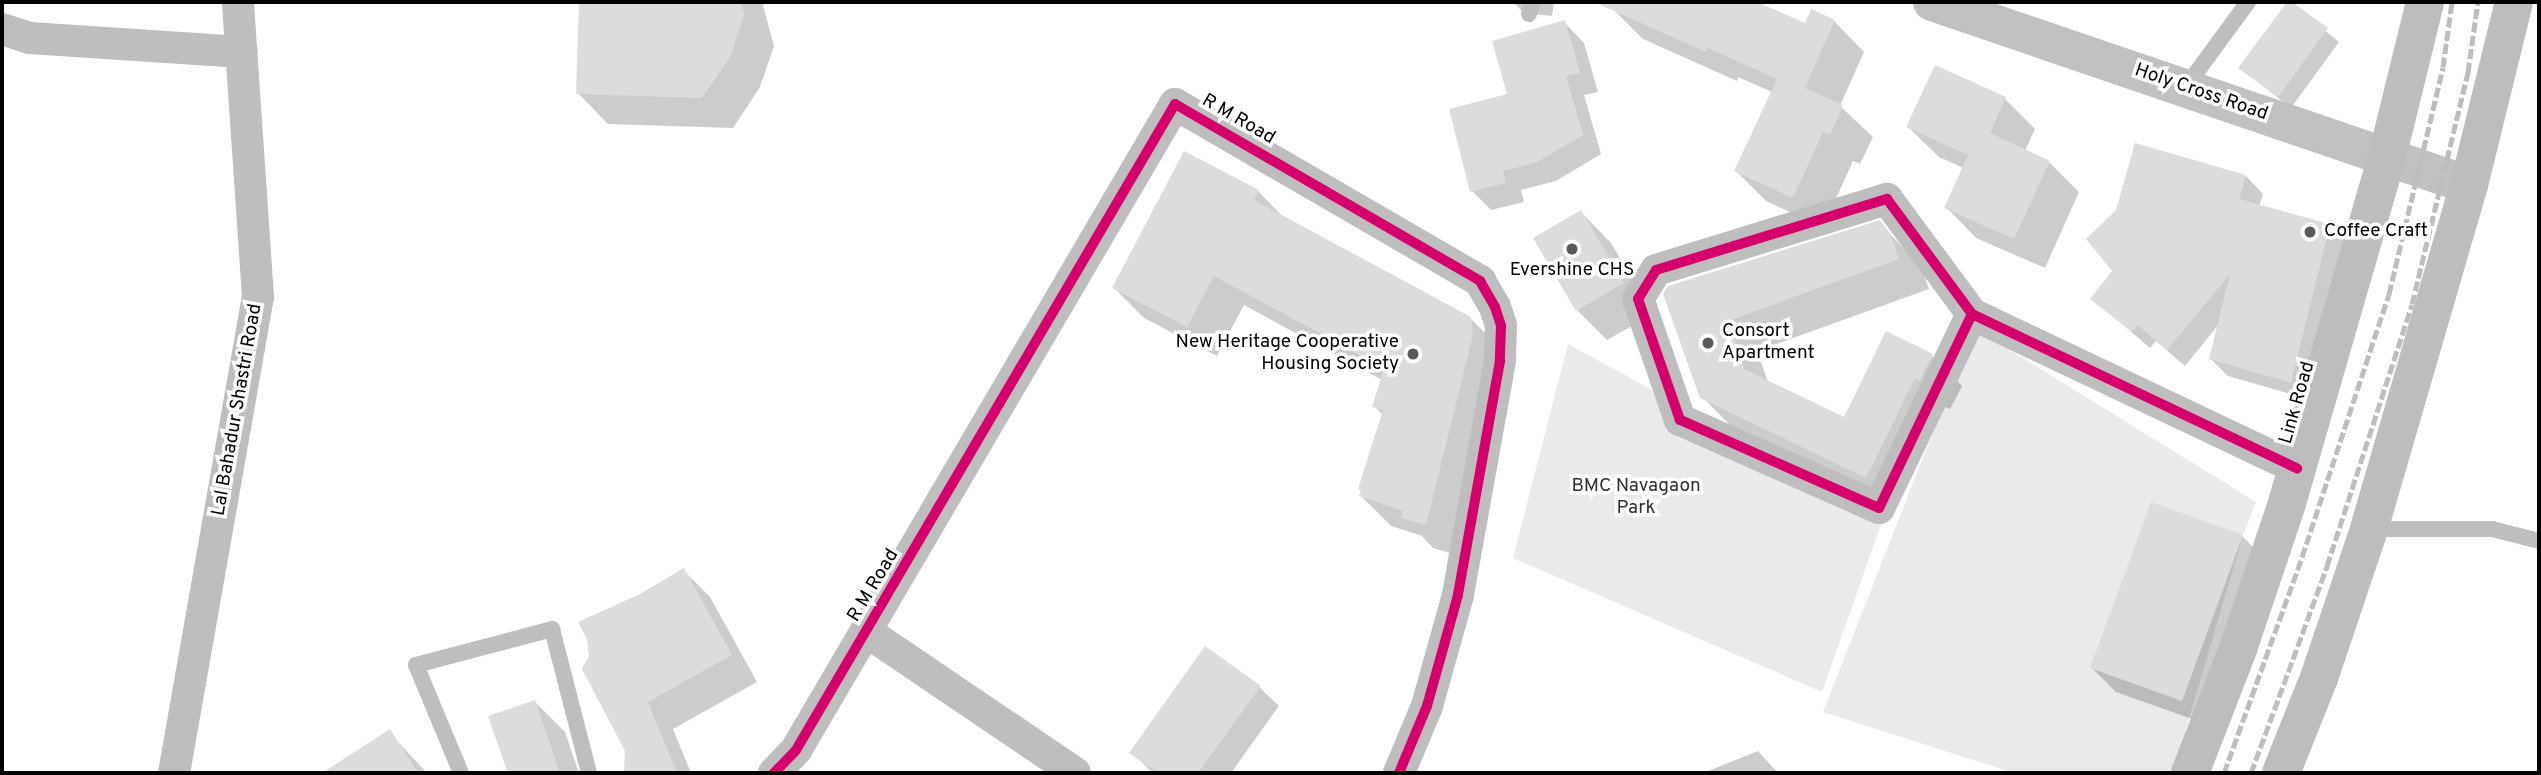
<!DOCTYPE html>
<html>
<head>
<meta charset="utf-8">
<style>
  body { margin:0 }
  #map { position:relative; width:2541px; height:775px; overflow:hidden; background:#fff; font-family:Overpass,sans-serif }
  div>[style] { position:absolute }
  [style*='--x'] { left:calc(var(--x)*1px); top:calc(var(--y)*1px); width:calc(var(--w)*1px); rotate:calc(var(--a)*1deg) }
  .green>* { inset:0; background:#eaeaea }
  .shadow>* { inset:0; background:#0003 }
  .building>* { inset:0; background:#dcdcdc }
  .lane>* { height:16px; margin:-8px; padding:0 8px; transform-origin:8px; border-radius:8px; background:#bebebe }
  .street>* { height:32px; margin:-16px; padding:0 16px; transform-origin:16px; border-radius:16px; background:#bebebe }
  .secondary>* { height:38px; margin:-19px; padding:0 19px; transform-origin:19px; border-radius:19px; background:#c1c1c1 }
  .primary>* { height:38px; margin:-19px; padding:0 19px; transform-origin:19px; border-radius:19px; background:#bdbdbd }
  .rail>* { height:5px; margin-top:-2.5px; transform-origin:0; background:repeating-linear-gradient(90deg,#bdbdbd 0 10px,transparent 0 13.5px) }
  .cycleway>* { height:10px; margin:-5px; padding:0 5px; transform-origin:5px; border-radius:5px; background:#d6006c }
  .dots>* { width:19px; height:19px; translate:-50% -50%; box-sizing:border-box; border:4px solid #fff; border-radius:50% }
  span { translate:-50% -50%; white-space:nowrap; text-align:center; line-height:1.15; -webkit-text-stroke:7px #fff; paint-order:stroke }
  .street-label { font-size:19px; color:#000 }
  .poi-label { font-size:19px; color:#000 }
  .left { translate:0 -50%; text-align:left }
  .right { translate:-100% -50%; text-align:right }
  .park-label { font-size:19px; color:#2f2f2f }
  .frame { position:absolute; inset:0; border:4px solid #000; pointer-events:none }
</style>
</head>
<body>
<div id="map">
  <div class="green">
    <i style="clip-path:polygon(1974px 328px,2256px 502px,2243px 535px,2173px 773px,2014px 773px,1823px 712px)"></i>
    <i style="clip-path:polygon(1568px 344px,1884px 516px,1822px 692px,1513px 558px)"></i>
  </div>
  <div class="shadow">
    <i style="clip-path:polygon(581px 2px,762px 2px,774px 46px,760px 87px,733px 128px,608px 124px,578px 93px)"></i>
    <i style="clip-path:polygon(1513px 2px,1554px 2px,1552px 16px,1524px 13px)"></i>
    <i style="clip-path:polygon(1624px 2px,1756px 2px,1805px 25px,1834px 21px,1864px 52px,1840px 106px,1873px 137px,1860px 164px,1853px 161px,1823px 227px,1766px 201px,1736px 171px,1772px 92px,1738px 77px,1737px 81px,1643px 39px,1614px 10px,1628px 6px)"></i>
    <i style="clip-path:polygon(2289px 2px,2339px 42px,2291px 108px,2240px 68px)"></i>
    <i style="clip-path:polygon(1565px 23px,1584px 43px,1598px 92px,1584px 95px,1601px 154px,1556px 181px,1521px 190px,1524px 202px,1491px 210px,1472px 191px,1509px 95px)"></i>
    <i style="clip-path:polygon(2005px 99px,2035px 129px,2025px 151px,2049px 162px,2079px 192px,2045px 268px,1976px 238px,1946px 207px,1964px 168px,1939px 157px,1908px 127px)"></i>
    <i style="clip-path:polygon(2246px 176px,2263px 194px,2259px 206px,2329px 225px,2346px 243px,2308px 399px,2228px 376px,2211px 359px,2219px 324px,2185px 366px,2156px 341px,2150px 348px,2092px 298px)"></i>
    <i style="clip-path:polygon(1258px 191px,1285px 219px,1470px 318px,1501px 349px,1456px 555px,1433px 548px,1422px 536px,1391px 526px,1361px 496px,1383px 415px,1374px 406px,1382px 380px,1244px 305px,1217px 356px,1144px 318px,1114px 288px)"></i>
    <i style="clip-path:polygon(1581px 212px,1611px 243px,1653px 314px,1607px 340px,1577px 310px)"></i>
    <i style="clip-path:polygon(1879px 222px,1921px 267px,1929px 289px,1757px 351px,1768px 382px,1845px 419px,1931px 355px,1962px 386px,1950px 409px,1945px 407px,1896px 507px,1733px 428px,1702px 397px,1665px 294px)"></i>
    <i style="clip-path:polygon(2242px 536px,2266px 560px,2206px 724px,2116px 692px,2092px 668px)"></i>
    <i style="clip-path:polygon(683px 570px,710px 597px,757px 682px,673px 729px,691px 773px,626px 773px,641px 595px)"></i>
    <i style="clip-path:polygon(1259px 687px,1279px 706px,1231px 773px,1153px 773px,1131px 752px)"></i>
    <i style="clip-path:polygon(535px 702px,565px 732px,579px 773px,510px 773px,491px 717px)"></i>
    <i style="clip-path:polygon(389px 732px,427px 773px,326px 773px)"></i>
    <i style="clip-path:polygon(1758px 751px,1778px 773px,1703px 773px)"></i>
  </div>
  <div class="building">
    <i style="clip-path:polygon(579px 2px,741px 2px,744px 14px,731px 56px,702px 98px,576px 94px)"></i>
    <i style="clip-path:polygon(1594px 2px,1757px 2px,1805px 23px,1811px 9px,1835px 20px,1805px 88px,1843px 105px,1830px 135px,1823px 132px,1793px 198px,1734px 171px,1777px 79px,1708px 48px,1706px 52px)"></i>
    <i style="clip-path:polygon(2287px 2px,2292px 2px,2328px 28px,2278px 97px,2238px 68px)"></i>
    <i style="clip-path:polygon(1565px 20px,1580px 73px,1566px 76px,1583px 135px,1537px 162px,1503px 171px,1506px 183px,1470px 192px,1449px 109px,1507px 94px,1492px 41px)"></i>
    <i style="clip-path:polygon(1935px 65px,2006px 97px,1990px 133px,2050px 161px,2014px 239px,1944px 208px,1968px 155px,1906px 127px)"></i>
    <i style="clip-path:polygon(2135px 143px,2246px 175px,2239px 199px,2330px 224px,2291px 383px,2209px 359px,2230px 274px,2167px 350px,2138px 325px,2132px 332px,2090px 299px,2112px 271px,2086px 239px,2116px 210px)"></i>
    <i style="clip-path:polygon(1184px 151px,1259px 190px,1254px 200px,1471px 317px,1473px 335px,1426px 525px,1401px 518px,1403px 511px,1359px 496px,1361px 490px,1358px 489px,1383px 410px,1372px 407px,1384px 368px,1214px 276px,1187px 327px,1112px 288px)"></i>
    <i style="clip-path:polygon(1581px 210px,1624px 283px,1576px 311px,1533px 238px)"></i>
    <i style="clip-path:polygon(1880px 220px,1891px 235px,1899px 259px,1728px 321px,1744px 369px,1844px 417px,1886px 331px,1933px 354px,1920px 380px,1915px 378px,1866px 478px,1700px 398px,1663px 294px,1668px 286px)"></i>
    <i style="clip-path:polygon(2151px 502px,2243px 535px,2182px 701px,2090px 668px)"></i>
    <i style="clip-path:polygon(684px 568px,732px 655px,648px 702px,677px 773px,624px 773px,625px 751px,582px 669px,589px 656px,587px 639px,578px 622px,640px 594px)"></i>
    <i style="clip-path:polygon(1205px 646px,1261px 686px,1198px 773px,1158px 773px,1129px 753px)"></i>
    <i style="clip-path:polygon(535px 700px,560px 773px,508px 773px,488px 716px)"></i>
    <i style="clip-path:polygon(390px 729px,418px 773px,322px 773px)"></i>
  </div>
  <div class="lane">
    <i style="--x:1529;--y:14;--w:13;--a:-72"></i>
    <i style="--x:2185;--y:88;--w:107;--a:-53.8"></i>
    <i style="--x:2369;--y:529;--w:123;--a:0"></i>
    <i style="--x:2492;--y:529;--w:49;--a:14.3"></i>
    <i style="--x:461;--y:773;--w:117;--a:-112.6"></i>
    <i style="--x:416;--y:665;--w:141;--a:-14.8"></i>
    <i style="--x:552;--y:629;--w:149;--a:75.6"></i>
  </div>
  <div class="street">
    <i style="--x:2;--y:29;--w:29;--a:18"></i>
    <i style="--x:30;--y:38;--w:212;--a:3.8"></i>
    <i style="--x:1972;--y:314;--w:215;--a:115.6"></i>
    <i style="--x:1879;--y:508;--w:218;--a:-156.1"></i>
    <i style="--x:1680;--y:420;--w:128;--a:-109.1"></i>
    <i style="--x:1638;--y:299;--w:34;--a:-58"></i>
    <i style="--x:1656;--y:270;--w:242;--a:-17.1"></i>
    <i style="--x:1887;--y:199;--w:143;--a:53.5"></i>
    <i style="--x:1972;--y:314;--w:360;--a:25.4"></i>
    <i style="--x:867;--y:632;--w:251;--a:34.1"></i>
    <i style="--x:174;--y:773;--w:483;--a:-80"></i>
    <i style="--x:258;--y:297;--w:296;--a:-93.9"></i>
    <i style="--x:774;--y:773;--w:32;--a:-46"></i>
    <i style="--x:796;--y:750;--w:749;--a:-59.6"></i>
    <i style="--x:1175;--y:104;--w:353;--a:30.1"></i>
    <i style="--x:1480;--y:281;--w:30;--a:60"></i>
    <i style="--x:1495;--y:307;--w:20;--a:72"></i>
    <i style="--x:1501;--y:326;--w:35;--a:92"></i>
    <i style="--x:1500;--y:361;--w:238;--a:100.2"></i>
    <i style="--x:1458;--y:595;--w:115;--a:105.6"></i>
    <i style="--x:1427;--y:706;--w:73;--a:112.7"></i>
  </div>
  <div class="secondary">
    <i style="--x:1932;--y:2;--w:567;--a:18.82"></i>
  </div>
  <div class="primary">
    <i style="--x:2190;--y:773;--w:133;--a:-68.8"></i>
    <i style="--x:2238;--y:649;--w:154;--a:-71.4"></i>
    <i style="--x:2287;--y:503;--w:360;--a:-73.9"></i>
    <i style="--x:2387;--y:157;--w:160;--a:-76.2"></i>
    <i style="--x:2281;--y:773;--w:102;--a:-68.2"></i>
    <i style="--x:2319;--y:678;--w:157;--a:-71.4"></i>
    <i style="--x:2369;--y:529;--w:358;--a:-73.8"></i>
    <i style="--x:2469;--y:185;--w:188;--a:-76.2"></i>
  </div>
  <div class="rail">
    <i style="--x:2224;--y:773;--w:230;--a:-70.1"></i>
    <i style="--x:2302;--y:557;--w:277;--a:-71.7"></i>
    <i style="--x:2389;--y:294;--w:233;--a:-76.6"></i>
    <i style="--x:2443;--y:67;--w:66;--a:-82.1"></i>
    <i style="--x:2251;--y:773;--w:221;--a:-69.8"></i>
    <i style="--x:2327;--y:566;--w:275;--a:-72"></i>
    <i style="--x:2412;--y:304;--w:239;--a:-76.4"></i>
    <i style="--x:2468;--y:72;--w:71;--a:-81.9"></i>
  </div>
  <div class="cycleway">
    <i style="--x:1972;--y:314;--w:215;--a:115.6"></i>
    <i style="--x:1879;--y:508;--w:218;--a:-156.1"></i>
    <i style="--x:1680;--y:420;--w:128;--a:-109.1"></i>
    <i style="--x:1638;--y:299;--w:34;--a:-58"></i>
    <i style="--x:1656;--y:270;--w:242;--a:-17.1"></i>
    <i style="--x:1887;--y:199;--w:143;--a:53.5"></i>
    <i style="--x:1972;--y:314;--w:360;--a:25.4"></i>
    <i style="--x:774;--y:773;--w:32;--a:-46"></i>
    <i style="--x:796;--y:750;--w:749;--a:-59.6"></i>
    <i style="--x:1175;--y:104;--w:353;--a:30.1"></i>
    <i style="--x:1480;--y:281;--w:30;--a:60"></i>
    <i style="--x:1495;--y:307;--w:20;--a:72"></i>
    <i style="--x:1501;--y:326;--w:35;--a:92"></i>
    <i style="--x:1500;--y:361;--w:238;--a:100.2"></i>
    <i style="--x:1458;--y:595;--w:115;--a:105.6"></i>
    <i style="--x:1427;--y:706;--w:73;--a:112.7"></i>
  </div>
  <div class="dots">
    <i style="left:2310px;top:232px;background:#595959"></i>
    <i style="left:1572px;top:249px;background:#595959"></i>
    <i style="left:1708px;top:343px;background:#595959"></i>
    <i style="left:1413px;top:354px;background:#595959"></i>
  </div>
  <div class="street-label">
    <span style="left:2201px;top:93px;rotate:19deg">Holy Cross Road</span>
    <span style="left:1238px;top:120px;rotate:30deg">R M Road</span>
    <span style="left:2298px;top:403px;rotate:-74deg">Link Road</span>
    <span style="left:238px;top:410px;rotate:-80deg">Lal Bahadur Shastri Road</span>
    <span style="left:874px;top:586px;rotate:-59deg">R M Road</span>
  </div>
  <div class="poi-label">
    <span class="left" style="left:2324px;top:232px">Coffee Craft</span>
    <span style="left:1572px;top:271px">Evershine CHS</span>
    <span class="left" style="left:1722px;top:343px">Consort<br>Apartment</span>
    <span class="right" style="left:1399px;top:354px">New Heritage Cooperative<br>Housing Society</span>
  </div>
  <div class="park-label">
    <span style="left:1636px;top:498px">BMC Navagaon<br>Park</span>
  </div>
  <div class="frame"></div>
</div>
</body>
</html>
